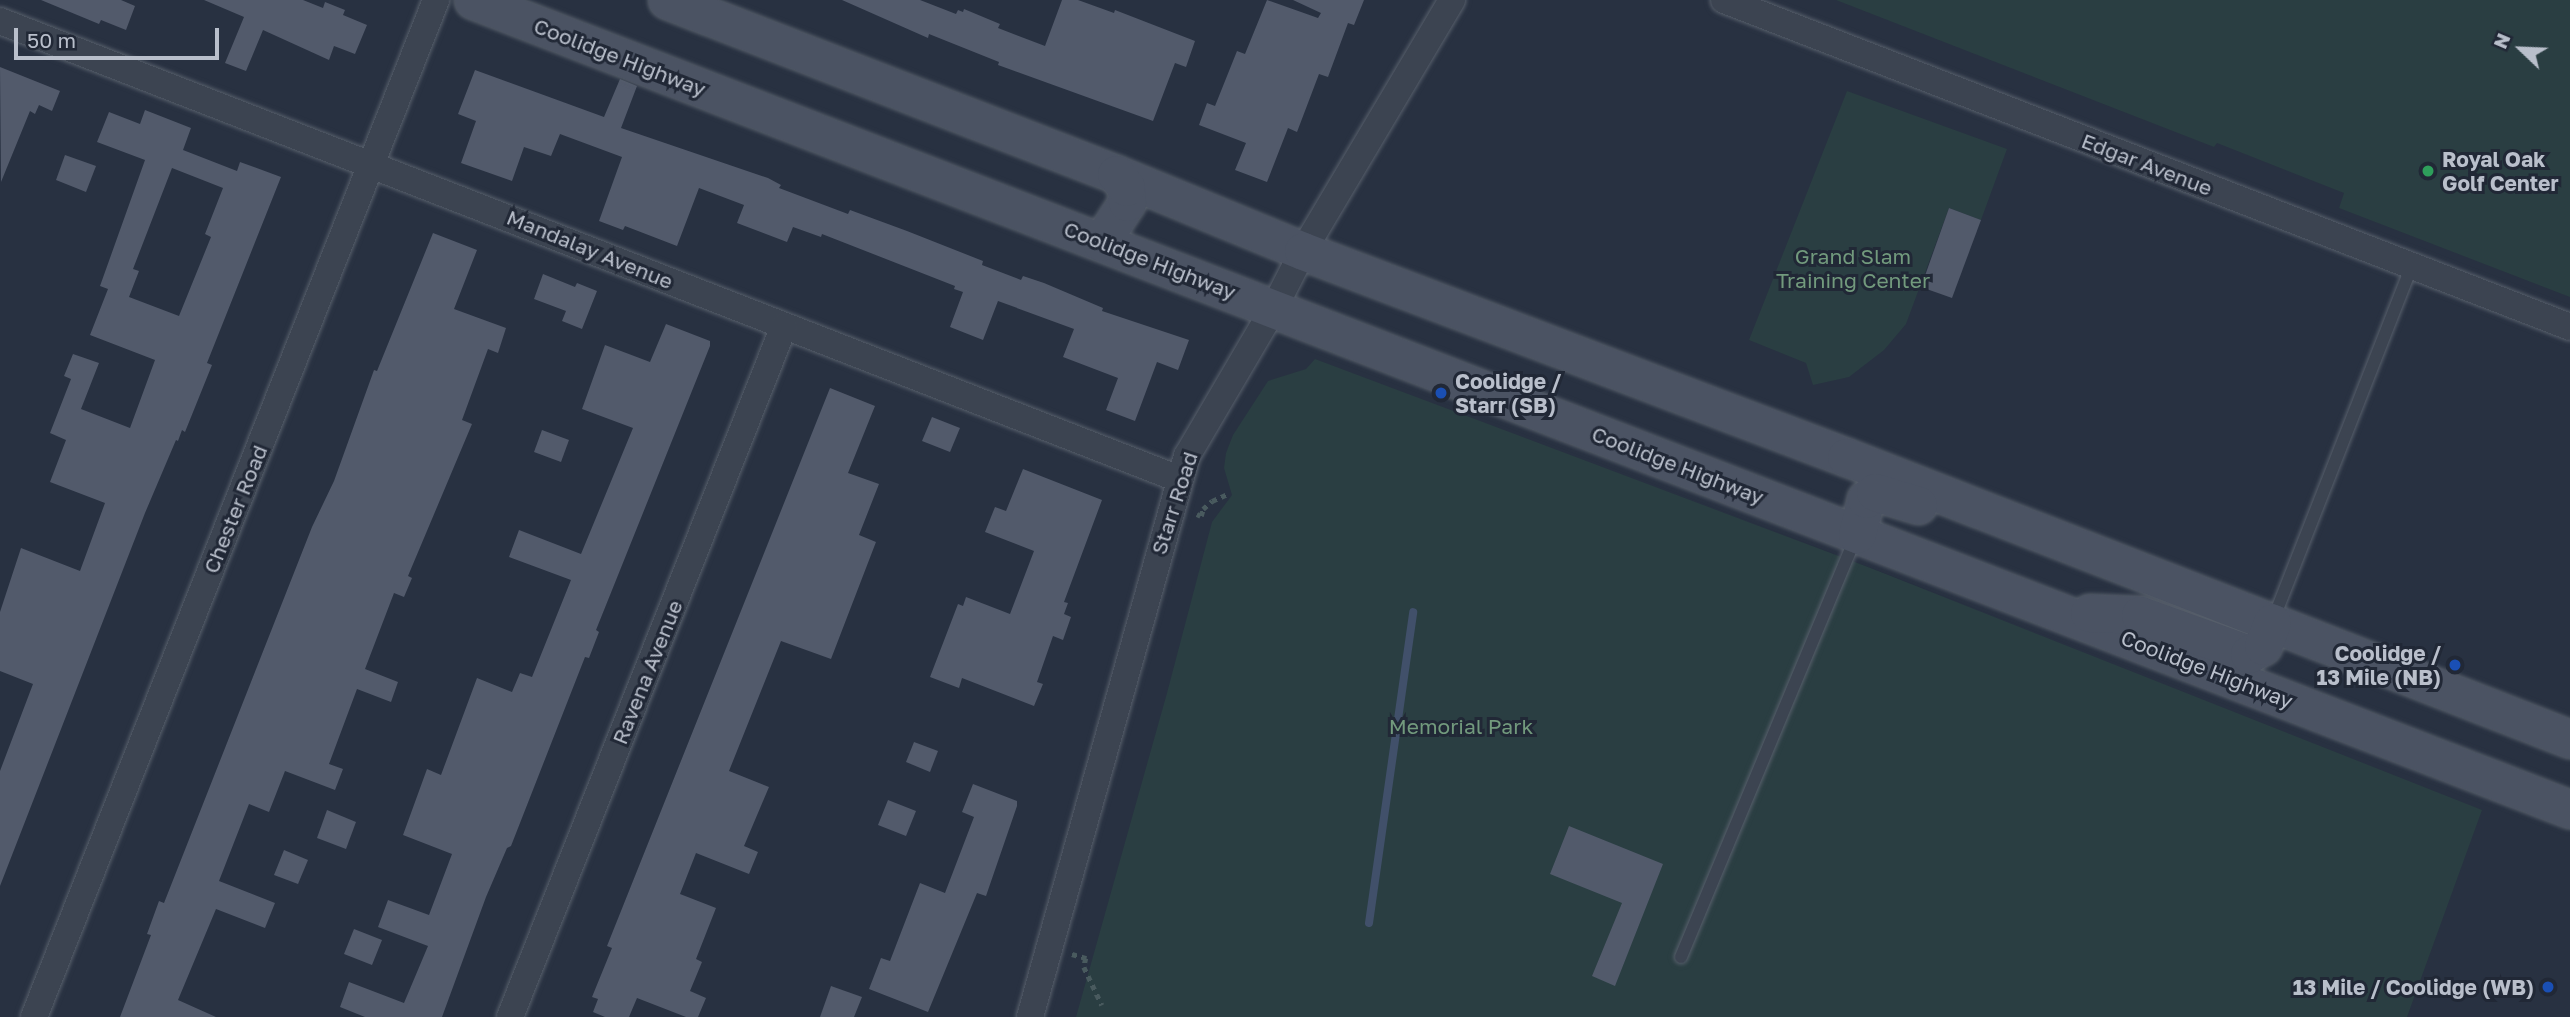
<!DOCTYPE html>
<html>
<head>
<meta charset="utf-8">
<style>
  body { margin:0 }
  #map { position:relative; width:2570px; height:1017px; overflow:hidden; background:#283141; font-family:"Golos Text",sans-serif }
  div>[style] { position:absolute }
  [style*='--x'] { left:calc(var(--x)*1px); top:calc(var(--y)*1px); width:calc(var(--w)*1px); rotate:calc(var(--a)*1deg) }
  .green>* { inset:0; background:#2a3e42 }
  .stream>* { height:8px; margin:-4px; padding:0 4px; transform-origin:4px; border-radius:4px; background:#41506a }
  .building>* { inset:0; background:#525a6b }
  .path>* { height:4.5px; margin-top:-2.25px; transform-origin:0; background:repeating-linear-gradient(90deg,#495a5e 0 5px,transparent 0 10px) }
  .roads { filter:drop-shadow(0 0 2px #575f6b) drop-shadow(0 0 2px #575f6b) }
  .lane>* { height:12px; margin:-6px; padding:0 6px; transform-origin:6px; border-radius:6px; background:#3c4451 }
  .street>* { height:26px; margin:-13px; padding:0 13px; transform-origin:13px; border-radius:13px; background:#3c4451 }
  .secondary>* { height:37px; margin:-18.5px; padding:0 18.5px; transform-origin:18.5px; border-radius:18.5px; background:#4b5363 }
  .dots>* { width:19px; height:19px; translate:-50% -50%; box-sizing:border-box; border:4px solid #212836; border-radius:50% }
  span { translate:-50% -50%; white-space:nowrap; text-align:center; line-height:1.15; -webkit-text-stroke:6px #212836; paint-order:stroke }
  .street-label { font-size:21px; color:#b9bfcb }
  .poi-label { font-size:21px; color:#b9bfcb; font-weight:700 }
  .left { translate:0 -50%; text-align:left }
  .right { translate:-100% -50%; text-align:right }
  .park-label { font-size:21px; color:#729a7d }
  .north { position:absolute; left:2486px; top:14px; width:70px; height:70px; -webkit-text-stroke:5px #212836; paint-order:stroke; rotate:293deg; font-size:19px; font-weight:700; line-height:28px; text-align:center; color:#b9bfcb }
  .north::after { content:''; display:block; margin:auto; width:24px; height:32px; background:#b9bfcb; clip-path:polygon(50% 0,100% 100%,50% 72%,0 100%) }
  .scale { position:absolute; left:14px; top:28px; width:205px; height:32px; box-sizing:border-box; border:4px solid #b9bfcb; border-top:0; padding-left:9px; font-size:21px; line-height:24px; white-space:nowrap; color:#b9bfcb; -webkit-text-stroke:5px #212836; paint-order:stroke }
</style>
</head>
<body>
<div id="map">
  <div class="green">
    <i style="clip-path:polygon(1836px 0,2570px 0,2570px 297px,2339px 208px,2344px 193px,2217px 143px,2214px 147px)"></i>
    <i style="clip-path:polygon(1847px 91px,2007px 149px,1981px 220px,1949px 208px,1906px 324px,1884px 350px,1849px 377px,1813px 385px,1806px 363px,1749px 340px)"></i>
    <i style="clip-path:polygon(1315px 359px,1868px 567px,2482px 810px,2407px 1017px,1076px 1017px,1167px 693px,1212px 522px,1232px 495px,1224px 468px,1226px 453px,1233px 435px,1268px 381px,1306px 369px)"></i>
  </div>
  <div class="stream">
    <i style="--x:1369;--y:923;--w:314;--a:-81.9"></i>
  </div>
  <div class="building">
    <i style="clip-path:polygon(41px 0,121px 0,135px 6px,126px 30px,101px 20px,99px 24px)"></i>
    <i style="clip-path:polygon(204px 0,303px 0,323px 8px,325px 2px,345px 10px,343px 15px,367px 25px,355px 54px,334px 46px,329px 60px,263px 30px,246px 71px,225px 63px,244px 17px)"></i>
    <i style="clip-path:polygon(842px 0,920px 0,956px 14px,958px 10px,963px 12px,964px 9px,1000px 24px,998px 28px,1045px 46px,1062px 0,1078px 0,1114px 13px,1115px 10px,1195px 41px,1186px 67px,1175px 63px,1153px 121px,998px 65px,999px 62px,929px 34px,928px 38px)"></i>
    <i style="clip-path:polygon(1267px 0,1318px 18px,1321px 13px,1293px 0,1364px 0,1354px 25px,1348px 23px,1328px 77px,1319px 74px,1297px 132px,1288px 128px,1267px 182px,1235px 170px,1246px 143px,1199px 125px,1207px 103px,1215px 106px,1237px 51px,1245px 54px)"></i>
    <i style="clip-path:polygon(0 67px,60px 91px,52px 111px,39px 105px,35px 114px,30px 111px,1px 182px)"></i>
    <i style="clip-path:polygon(475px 70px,604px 117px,620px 79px,637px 86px,621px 128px,768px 178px,781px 185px,779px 188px,848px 214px,850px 210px,907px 231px,983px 261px,982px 265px,1021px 280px,1023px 276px,1044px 283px,1103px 308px,1102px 311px,1189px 340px,1178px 370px,1157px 362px,1135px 421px,1106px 410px,1118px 378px,1063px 357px,1074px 329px,998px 301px,983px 340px,950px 327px,963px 292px,954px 289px,955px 286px,822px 234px,821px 237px,793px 227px,787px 242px,737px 223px,744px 205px,699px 188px,677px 246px,625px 226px,623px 230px,599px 221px,622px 157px,560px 134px,551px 156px,524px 147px,512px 181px,461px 163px,476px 121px,458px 114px)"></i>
    <i style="clip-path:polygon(evenodd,145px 110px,191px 128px,183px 150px,237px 171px,240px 162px,281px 177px,207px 363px,212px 365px,185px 432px,182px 430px,178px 441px,176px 440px,145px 513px,0 886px,0 771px,33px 684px,0 671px,0 612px,21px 548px,80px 571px,105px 503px,50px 482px,66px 440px,50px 433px,71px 379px,64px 376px,73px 354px,99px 363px,81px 409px,130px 428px,155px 360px,90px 335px,108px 289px,100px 286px,145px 160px,97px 142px,109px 112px,140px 124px,145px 110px,172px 168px,223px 188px,205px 234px,211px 237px,179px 316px,129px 297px,139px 271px,133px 269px,172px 168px)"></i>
    <i style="clip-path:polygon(65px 155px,96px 166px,86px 192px,56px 180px)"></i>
    <i style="clip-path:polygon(1949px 208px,1981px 220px,1952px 298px,1921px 287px)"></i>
    <i style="clip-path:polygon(433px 233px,477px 250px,454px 309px,506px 328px,498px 353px,488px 349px,462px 420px,472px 424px,408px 576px,412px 578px,404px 597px,394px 593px,365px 669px,398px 682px,391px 702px,357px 689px,329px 764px,343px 769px,335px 790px,285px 771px,269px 812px,249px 804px,219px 881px,275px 903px,265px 928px,216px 909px,178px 1000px,216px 1017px,120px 1017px,151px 935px,147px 934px,159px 901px,164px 903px,312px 527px,334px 481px,374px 370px,377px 371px)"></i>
    <i style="clip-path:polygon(543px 274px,575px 287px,577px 283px,597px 291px,582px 329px,562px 321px,566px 311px,534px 299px)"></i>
    <i style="clip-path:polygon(666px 324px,710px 341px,710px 346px,596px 630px,599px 632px,589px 658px,585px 657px,511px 846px,507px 848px,486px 897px,442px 1017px,365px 1017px,340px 1007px,349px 982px,404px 1003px,428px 946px,378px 927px,388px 900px,429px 915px,452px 854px,403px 835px,427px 769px,441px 775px,477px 678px,512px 692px,520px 673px,532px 677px,571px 580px,509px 557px,519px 530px,581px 554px,633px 428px,582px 409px,605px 345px,650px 362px)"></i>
    <i style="clip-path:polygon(830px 388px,875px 406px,848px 473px,879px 484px,859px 535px,876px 542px,831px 659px,781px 641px,729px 771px,769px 787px,744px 846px,758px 852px,749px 874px,696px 853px,680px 894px,716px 908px,696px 959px,702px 962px,690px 991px,706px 998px,698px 1017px,686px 1017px,637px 998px,629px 1017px,605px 1017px,593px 1012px,598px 999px,592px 997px,612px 948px,607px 946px)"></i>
    <i style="clip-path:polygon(932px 417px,960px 428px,950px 452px,922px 441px)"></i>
    <i style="clip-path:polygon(542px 430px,569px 440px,561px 462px,534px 452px)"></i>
    <i style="clip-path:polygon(1023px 469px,1102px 500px,1064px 602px,1068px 603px,1064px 614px,1071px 617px,1063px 640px,1053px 636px,1037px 682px,1043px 684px,1034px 706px,962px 678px,959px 688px,930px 677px,958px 604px,963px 606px,966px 597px,1010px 614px,1034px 551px,985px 532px,995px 507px,1006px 511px)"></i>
    <i style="clip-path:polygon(914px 742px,938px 751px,930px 772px,906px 762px)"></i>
    <i style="clip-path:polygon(973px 784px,1017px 801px,1017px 806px,986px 896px,977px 893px,928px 1012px,869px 989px,881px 958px,890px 961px,920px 883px,945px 893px,974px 817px,962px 812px)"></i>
    <i style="clip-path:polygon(888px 800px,916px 811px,906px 836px,878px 825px)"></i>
    <i style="clip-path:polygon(327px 810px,356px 822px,346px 849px,317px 838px)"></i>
    <i style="clip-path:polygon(1569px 826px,1663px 864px,1615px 986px,1592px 976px,1622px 903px,1550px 874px)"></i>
    <i style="clip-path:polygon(284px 850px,308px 860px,298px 884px,274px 875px)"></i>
    <i style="clip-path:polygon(354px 929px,382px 940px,372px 965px,344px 954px)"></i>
    <i style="clip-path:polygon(831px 986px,862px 997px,854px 1017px,820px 1017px)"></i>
  </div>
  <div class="path">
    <i style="--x:1197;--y:514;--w:4;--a:27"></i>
    <i style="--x:1201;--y:516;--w:7;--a:-74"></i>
    <i style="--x:1203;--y:509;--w:12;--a:-42"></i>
    <i style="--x:1212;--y:501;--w:17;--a:-24"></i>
    <i style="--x:1072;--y:954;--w:15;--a:16"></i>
    <i style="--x:1086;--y:958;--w:9;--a:103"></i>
    <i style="--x:1084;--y:967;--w:42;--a:64.7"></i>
  </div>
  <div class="roads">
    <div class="lane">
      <i style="--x:2273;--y:620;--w:380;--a:-68.6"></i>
      <i style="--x:1681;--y:957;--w:455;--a:-67.4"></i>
    </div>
    <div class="street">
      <i style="--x:1724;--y:0;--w:907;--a:21.13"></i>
      <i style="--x:0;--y:21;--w:1265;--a:21.23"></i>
      <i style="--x:34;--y:1017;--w:1094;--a:-68.43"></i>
      <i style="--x:510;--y:1017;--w:743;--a:-68.37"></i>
      <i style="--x:1030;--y:1017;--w:583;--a:-74.37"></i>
      <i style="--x:1187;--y:456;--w:172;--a:-59.6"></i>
      <i style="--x:1274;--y:308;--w:64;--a:-63"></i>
      <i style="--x:1303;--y:251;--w:292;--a:-59.3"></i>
    </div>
    <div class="secondary">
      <i style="--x:473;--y:0;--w:2248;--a:21.1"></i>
      <i style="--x:667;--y:0;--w:482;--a:21.2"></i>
      <i style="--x:1116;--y:174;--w:202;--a:22.4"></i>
      <i style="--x:1303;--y:251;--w:581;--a:20.78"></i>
      <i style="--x:1846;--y:457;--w:777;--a:21.28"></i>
      <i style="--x:1101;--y:242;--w:48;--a:-57"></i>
      <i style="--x:1127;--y:202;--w:15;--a:-94"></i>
      <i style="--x:1126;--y:187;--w:16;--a:-128"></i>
      <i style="--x:1857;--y:534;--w:36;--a:-76"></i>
      <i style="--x:1866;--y:499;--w:11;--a:-38"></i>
      <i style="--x:1875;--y:492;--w:45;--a:16.8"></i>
      <i style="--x:2089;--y:613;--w:51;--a:2.2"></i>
      <i style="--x:2140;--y:615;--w:116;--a:19.7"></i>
      <i style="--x:2249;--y:654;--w:16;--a:-30"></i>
      <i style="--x:2263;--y:646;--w:25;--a:-69"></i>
    </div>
  </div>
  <div class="dots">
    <i style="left:2428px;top:171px;background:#2e9e5b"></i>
    <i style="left:1441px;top:393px;background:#1a4fb4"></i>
    <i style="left:2455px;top:665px;background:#1a4fb4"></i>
    <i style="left:2548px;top:987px;background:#1a4fb4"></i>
  </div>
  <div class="street-label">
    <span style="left:620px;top:57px;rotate:21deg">Coolidge Highway</span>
    <span style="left:2147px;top:164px;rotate:21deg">Edgar Avenue</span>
    <span style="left:590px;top:249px;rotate:22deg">Mandalay Avenue</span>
    <span style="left:1150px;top:260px;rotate:21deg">Coolidge Highway</span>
    <span style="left:1678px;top:465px;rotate:21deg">Coolidge Highway</span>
    <span style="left:1174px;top:503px;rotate:-72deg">Starr Road</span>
    <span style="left:235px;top:509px;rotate:-68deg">Chester Road</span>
    <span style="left:2207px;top:669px;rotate:21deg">Coolidge Highway</span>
    <span style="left:647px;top:672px;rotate:-68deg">Ravena Avenue</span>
  </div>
  <div class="poi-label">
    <span class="left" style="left:2442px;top:171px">Royal Oak<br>Golf Center</span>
    <span class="left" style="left:1455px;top:393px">Coolidge /<br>Starr (SB)</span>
    <span class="right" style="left:2441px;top:665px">Coolidge /<br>13 Mile (NB)</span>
    <span class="right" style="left:2534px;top:987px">13 Mile / Coolidge (WB)</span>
  </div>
  <div class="park-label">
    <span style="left:1853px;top:268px">Grand Slam<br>Training Center</span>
    <span style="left:1461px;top:726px">Memorial Park</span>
  </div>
  <div class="north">N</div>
  <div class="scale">50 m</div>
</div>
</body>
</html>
